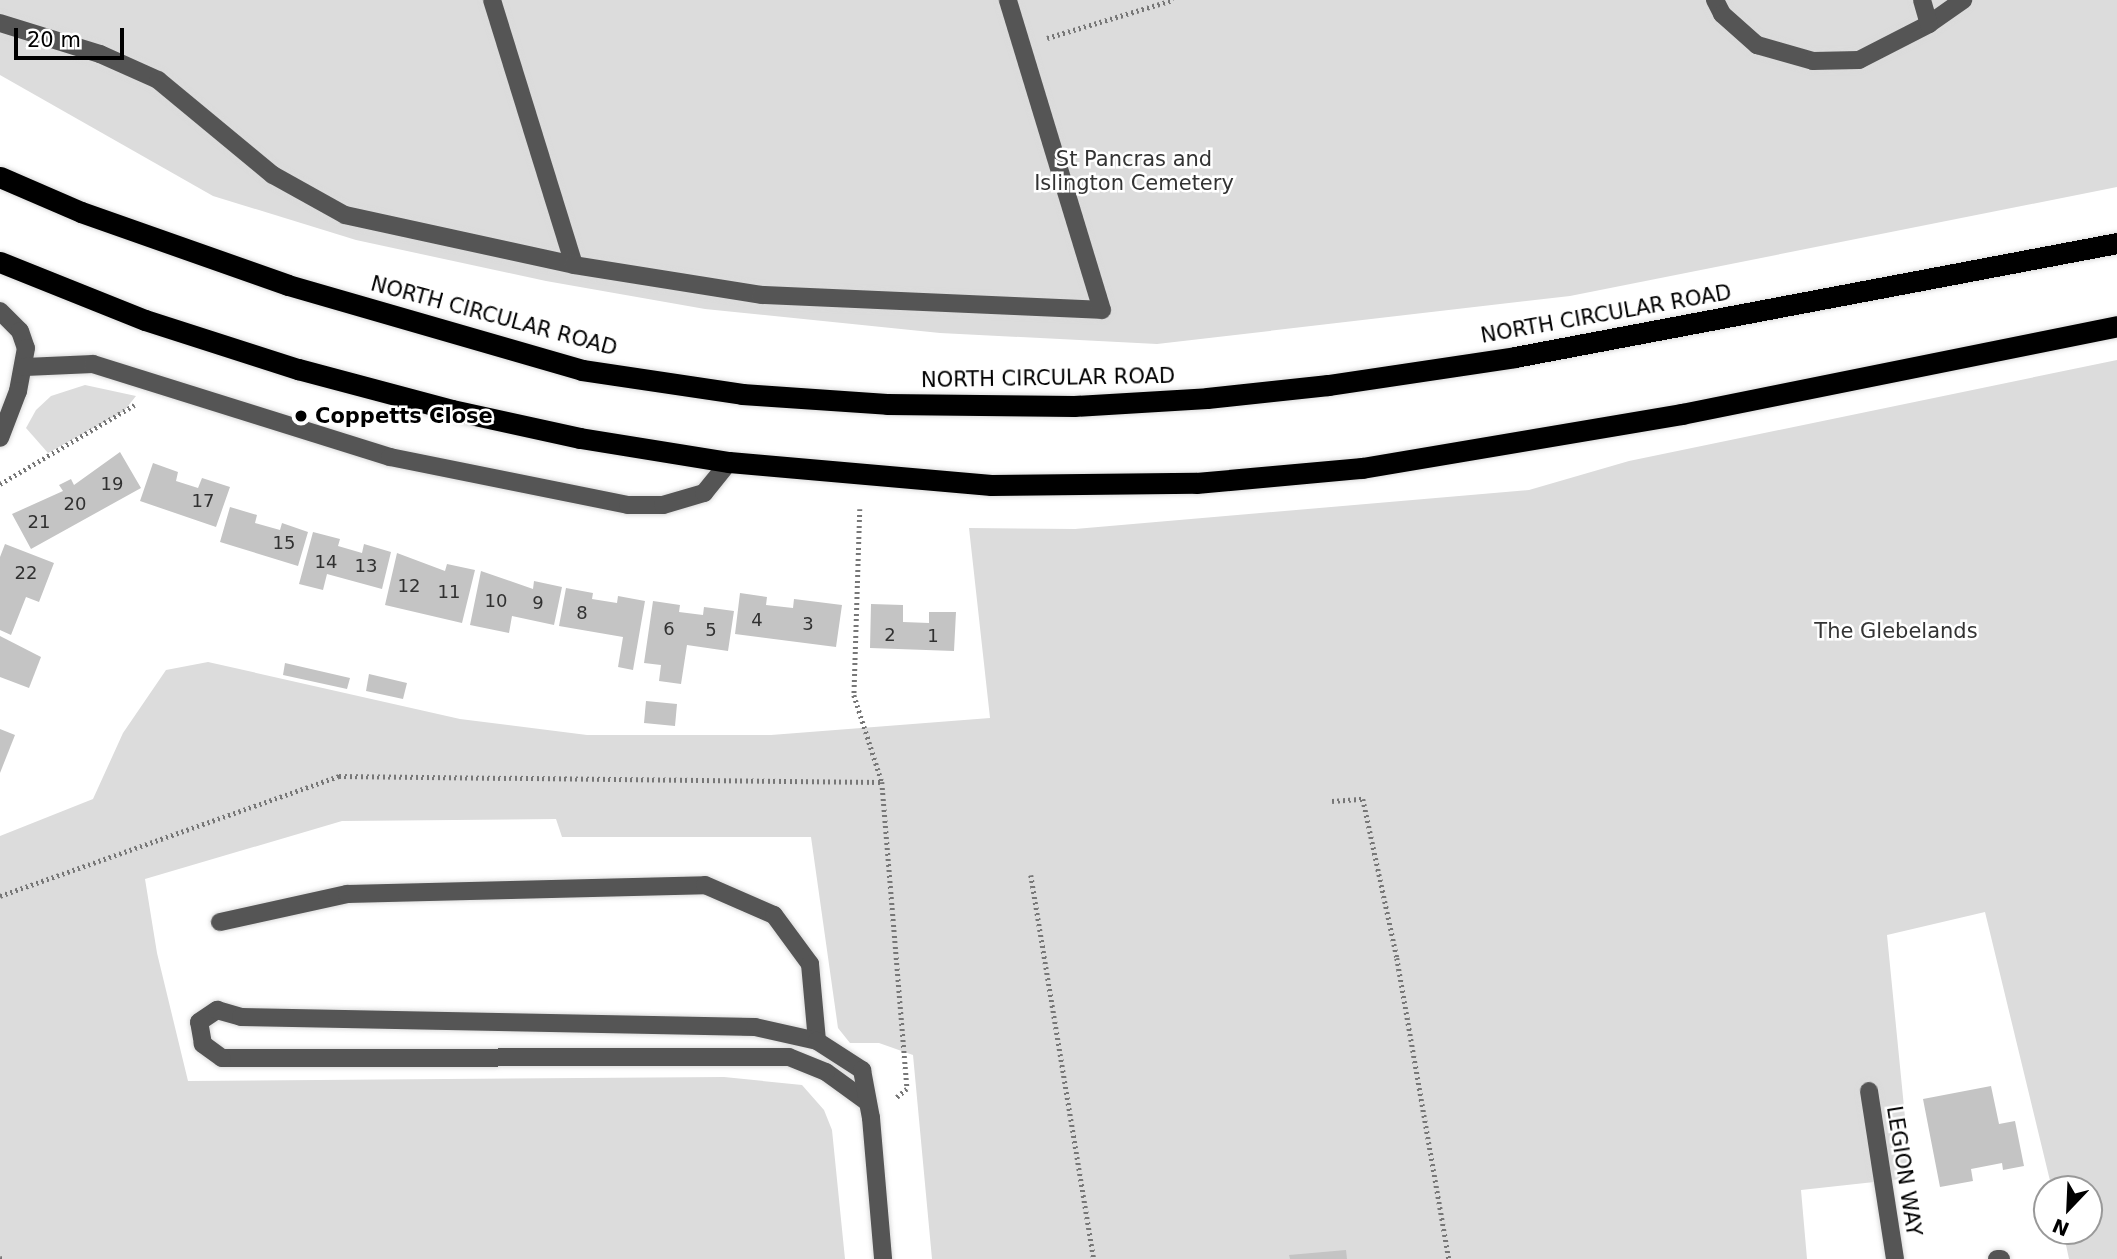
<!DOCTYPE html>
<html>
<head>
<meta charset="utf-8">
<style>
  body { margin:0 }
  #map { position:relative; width:2117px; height:1259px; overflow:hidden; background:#fff; font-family:"DejaVu Sans",sans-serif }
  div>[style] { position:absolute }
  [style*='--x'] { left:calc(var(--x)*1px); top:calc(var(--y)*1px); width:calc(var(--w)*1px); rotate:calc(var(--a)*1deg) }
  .green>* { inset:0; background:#dcdcdc }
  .building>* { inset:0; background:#c4c4c4 }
  .path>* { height:4.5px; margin-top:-2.25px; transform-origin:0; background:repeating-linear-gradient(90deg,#777 0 2px,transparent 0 5.5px) }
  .roads { filter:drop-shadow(0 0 2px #dbdbdb) drop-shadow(0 0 2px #dbdbdb) }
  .minor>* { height:18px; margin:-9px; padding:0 9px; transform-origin:9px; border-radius:9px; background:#555 }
  .highway>* { height:21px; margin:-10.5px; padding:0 10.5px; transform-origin:10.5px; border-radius:10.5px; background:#000 }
  .dots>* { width:19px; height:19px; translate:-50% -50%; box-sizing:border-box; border:4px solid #fff; border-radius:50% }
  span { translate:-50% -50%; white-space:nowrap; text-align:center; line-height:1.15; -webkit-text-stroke:5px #fff; paint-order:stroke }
  .number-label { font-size:18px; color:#313131 }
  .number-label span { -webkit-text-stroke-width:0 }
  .park-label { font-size:21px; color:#333 }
  .street-label { font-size:21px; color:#000 }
  .poi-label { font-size:21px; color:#000; font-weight:700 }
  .left { translate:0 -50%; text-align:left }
  .north { position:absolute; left:2033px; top:1175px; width:70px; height:70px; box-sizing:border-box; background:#fff; border:2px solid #999; border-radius:50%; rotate:203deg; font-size:19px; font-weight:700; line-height:28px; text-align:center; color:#000 }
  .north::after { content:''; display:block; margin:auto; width:24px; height:32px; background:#000; clip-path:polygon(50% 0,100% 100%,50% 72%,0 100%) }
  .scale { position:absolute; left:14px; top:28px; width:110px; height:32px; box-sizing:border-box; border:4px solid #000; border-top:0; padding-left:9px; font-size:21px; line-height:24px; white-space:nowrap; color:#000; -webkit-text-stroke:5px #fff; paint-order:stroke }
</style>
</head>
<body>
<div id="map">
  <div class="green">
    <i style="clip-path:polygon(0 0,2117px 0,2117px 187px,1570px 296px,1157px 344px,940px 333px,705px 309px,546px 281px,356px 240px,213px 196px,0 75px)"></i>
    <i style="clip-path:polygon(2117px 360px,2117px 1259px,2069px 1259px,2063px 1231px,2089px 1231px,2089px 1189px,2052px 1189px,1985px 912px,1887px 935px,1911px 1178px,1801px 1190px,1807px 1259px,932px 1259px,913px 1055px,879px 1043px,850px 1043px,838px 1028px,811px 837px,562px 837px,556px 819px,342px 821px,145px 879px,157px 953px,188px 1081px,724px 1077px,802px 1085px,824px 1110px,832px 1130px,845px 1259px,0 1259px,0 836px,93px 799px,123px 733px,166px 670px,208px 662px,460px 719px,587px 735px,771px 735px,990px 718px,969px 528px,1075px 529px,1529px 490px,1629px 461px)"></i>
    <i style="clip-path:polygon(85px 385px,136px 396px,124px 411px,48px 453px,26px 428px,36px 410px,51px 396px)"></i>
  </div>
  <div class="building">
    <i style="clip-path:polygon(120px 452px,141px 488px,31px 549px,12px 514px,63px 491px,59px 485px,71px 479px,74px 485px)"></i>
    <i style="clip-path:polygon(153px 463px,178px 472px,176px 481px,198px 488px,202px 478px,230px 487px,216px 527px,140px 501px)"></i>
    <i style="clip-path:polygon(230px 507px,257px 515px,255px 523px,280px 530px,282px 523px,308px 532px,298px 566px,220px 542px)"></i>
    <i style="clip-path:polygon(313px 532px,340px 539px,338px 546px,362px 553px,364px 544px,391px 552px,382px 589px,327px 574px,323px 590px,299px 584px)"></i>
    <i style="clip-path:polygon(5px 544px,54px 563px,39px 602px,26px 597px,11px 635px,0 630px,0 557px)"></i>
    <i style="clip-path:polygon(397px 553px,445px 571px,447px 564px,475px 570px,462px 623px,385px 605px)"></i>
    <i style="clip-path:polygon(481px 571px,533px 589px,534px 581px,562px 587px,554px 625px,512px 616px,509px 633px,470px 625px)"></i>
    <i style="clip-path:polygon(566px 588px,593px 593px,592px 599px,617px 603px,618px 596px,645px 601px,633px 670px,618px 667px,623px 637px,559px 626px)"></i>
    <i style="clip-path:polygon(740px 593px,767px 597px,766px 605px,793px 608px,794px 599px,842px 605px,836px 647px,735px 634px)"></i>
    <i style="clip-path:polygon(653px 601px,680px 605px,679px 612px,703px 615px,704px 607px,734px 611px,728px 651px,687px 645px,681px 684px,659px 681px,661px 665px,644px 663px)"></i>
    <i style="clip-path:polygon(871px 604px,903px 605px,903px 622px,929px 623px,929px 612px,956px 612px,954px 651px,870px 648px)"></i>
    <i style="clip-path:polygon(0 636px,41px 657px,29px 688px,0 677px)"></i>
    <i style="clip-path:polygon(285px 663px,350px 678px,347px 689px,283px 675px)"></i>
    <i style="clip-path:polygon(369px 674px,407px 683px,403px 699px,366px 691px)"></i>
    <i style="clip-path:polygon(646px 701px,677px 704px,675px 726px,644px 723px)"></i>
    <i style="clip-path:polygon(0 729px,15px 735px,0 773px)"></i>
    <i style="clip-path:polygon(1991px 1086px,1999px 1124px,2015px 1121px,2024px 1166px,2003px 1170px,2002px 1163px,1971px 1169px,1973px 1181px,1940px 1187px,1923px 1099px)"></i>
    <i style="clip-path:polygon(1346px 1250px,1347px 1259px,1290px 1259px,1289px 1255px)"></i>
  </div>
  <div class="path">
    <i style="--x:1047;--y:38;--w:132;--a:-16.8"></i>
    <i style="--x:0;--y:484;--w:156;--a:-30.5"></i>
    <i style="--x:860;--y:509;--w:186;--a:91.8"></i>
    <i style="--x:854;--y:695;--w:91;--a:72.2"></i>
    <i style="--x:882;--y:782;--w:308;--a:85.3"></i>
    <i style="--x:907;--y:1089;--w:16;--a:140"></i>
    <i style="--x:1332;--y:801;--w:31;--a:-4"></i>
    <i style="--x:1363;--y:799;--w:163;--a:77.9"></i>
    <i style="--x:1397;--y:958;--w:305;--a:80.2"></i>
    <i style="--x:1031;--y:875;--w:389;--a:80.7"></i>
    <i style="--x:0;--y:896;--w:360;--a:-19.5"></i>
    <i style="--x:339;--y:776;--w:543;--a:0.63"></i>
    <i style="--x:0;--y:1258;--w:4;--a:14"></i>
  </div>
  <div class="roads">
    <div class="minor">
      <i style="--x:492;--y:0;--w:277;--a:72.8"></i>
      <i style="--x:1715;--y:0;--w:16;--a:63"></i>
      <i style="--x:1722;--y:14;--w:47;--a:41.5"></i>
      <i style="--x:1757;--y:45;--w:58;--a:15.9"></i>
      <i style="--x:1813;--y:61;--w:46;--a:-1.2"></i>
      <i style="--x:1859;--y:60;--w:79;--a:-27.2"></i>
      <i style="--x:1929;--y:24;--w:42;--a:-35.2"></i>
      <i style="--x:1922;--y:0;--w:25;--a:74"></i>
      <i style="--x:0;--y:23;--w:105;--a:17.2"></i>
      <i style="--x:100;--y:54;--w:64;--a:24.1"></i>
      <i style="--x:158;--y:80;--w:149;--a:39.6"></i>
      <i style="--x:273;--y:175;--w:82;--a:29.1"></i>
      <i style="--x:345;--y:215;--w:234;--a:12.3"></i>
      <i style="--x:574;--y:265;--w:190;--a:9.1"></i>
      <i style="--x:762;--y:295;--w:340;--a:2.5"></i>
      <i style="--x:1102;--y:310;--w:324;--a:-106.9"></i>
      <i style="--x:0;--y:311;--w:28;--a:45"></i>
      <i style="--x:20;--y:331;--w:18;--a:71"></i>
      <i style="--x:26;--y:348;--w:44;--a:100.5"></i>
      <i style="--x:18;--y:391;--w:50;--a:111"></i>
      <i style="--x:25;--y:367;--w:68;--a:-2.5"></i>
      <i style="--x:93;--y:364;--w:311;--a:17.4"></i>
      <i style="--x:390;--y:457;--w:243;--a:11.4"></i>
      <i style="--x:628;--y:505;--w:35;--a:0"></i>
      <i style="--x:663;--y:505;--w:43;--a:-16.3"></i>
      <i style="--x:704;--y:493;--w:40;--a:-51"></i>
      <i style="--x:220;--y:922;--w:130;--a:-12.4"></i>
      <i style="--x:347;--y:894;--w:358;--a:-1.4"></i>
      <i style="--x:705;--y:885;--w:75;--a:23.5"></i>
      <i style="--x:774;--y:915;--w:61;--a:53.7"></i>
      <i style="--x:810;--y:964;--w:77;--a:84.8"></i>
      <i style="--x:1869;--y:1091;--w:170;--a:81.2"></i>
      <i style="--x:866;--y:1101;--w:49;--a:-144.1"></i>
      <i style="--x:826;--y:1072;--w:40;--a:-158"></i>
      <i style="--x:789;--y:1057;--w:567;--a:179.9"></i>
      <i style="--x:222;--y:1058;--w:24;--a:-144"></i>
      <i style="--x:203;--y:1044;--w:22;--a:-100"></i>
      <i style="--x:199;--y:1022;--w:22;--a:-34"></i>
      <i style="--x:217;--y:1010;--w:25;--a:16"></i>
      <i style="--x:241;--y:1017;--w:514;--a:1.11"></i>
      <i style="--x:755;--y:1027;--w:64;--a:12.7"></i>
      <i style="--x:817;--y:1041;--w:54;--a:32.8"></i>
      <i style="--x:862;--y:1070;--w:49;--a:79.4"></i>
      <i style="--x:871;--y:1118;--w:142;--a:85.1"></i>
      <i style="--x:1997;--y:1259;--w:4;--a:0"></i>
    </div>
    <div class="highway">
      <i style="--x:0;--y:177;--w:88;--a:23.4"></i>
      <i style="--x:81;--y:212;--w:219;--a:19.4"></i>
      <i style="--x:288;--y:285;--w:306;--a:16.1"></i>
      <i style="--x:582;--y:370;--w:162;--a:8.5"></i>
      <i style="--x:742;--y:394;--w:145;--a:3.9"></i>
      <i style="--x:887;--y:404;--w:187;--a:0.6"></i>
      <i style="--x:1074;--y:406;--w:133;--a:-3.4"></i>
      <i style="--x:1207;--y:398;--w:122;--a:-6.1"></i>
      <i style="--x:1328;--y:385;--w:189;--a:-8.5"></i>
      <i style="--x:1515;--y:357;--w:613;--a:-10.72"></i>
      <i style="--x:0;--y:262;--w:156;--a:21.8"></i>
      <i style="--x:145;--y:320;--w:161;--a:17.8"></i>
      <i style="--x:298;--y:369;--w:159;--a:14.9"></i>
      <i style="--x:452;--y:410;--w:131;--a:12.3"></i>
      <i style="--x:580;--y:438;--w:151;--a:9.2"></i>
      <i style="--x:729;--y:462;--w:263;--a:5"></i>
      <i style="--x:991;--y:485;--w:205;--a:-0.6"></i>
      <i style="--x:1196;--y:483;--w:167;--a:-5.2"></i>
      <i style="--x:1362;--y:468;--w:325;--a:-9.6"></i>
      <i style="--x:1682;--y:414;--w:444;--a:-11.4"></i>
    </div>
  </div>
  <div class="dots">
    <i style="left:301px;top:416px;background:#000"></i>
  </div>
  <div class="number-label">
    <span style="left:112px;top:484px">19</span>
    <span style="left:203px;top:501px">17</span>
    <span style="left:75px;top:504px">20</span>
    <span style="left:39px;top:522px">21</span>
    <span style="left:284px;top:543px">15</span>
    <span style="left:326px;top:562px">14</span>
    <span style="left:366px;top:566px">13</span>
    <span style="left:26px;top:573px">22</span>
    <span style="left:409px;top:586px">12</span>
    <span style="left:449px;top:592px">11</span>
    <span style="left:496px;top:601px">10</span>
    <span style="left:538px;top:603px">9</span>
    <span style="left:582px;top:613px">8</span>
    <span style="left:757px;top:620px">4</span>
    <span style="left:808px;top:624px">3</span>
    <span style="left:669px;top:629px">6</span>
    <span style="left:711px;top:630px">5</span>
    <span style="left:890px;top:635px">2</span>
    <span style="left:933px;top:636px">1</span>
  </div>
  <div class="park-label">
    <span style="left:1134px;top:171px">St Pancras and<br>Islington Cemetery</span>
    <span style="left:1896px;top:631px">The Glebelands</span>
  </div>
  <div class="street-label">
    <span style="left:1606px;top:314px;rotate:-10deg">NORTH CIRCULAR ROAD</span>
    <span style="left:494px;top:316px;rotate:15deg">NORTH CIRCULAR ROAD</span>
    <span style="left:1048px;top:378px;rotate:-1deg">NORTH CIRCULAR ROAD</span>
    <span style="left:1904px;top:1171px;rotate:81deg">LEGION WAY</span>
  </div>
  <div class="poi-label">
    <span class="left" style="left:315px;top:416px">Coppetts Close</span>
  </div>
  <div class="north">N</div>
  <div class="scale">20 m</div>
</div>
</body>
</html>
